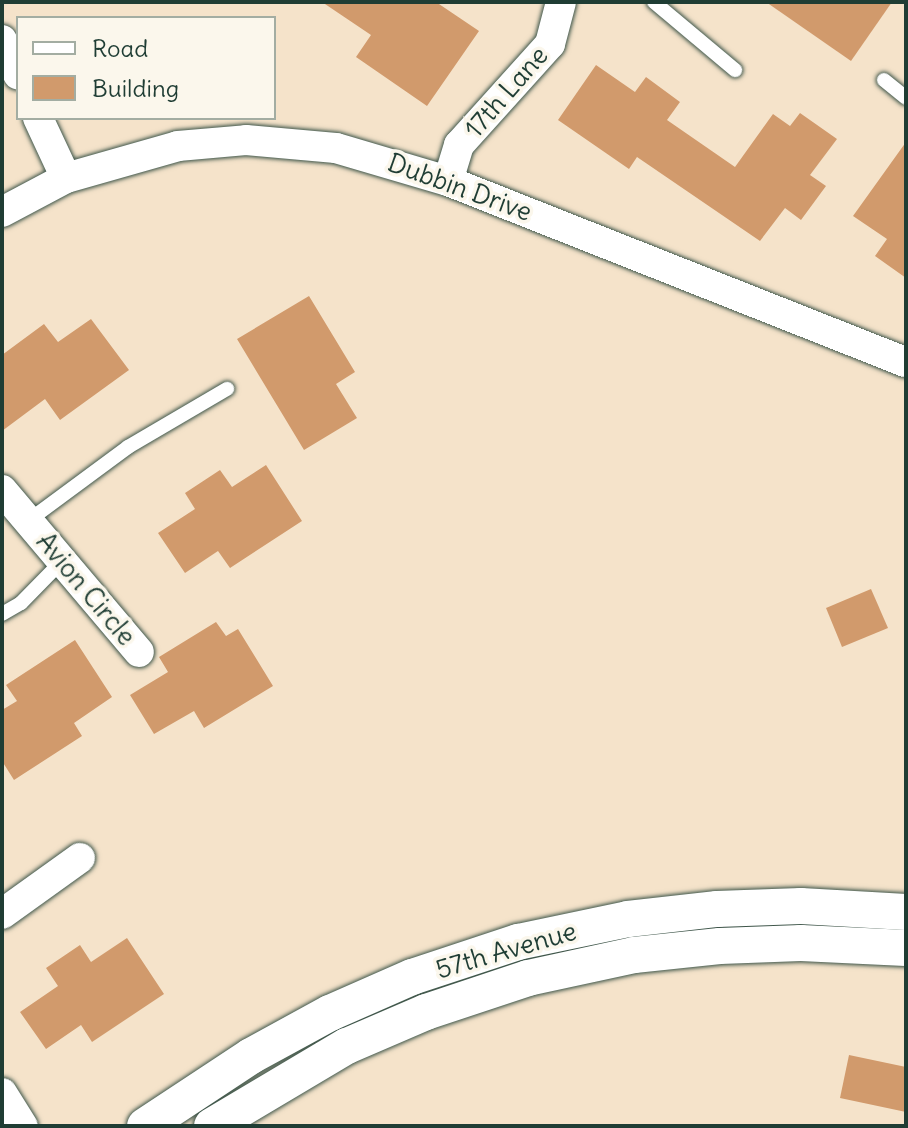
<!DOCTYPE html>
<html>
<head>
<meta charset="utf-8">
<style>
  body { margin:0 }
  #map { position:relative; width:908px; height:1128px; overflow:hidden; background:#f5e3ca; font-family:Delius,sans-serif }
  div>[style] { position:absolute }
  [style*='--x'] { left:calc(var(--x)*1px); top:calc(var(--y)*1px); width:calc(var(--w)*1px); rotate:calc(var(--a)*1deg) }
  .building>* { inset:0; background:#d19a6c }
  .roads { filter:drop-shadow(0 0 2px #3f564a) drop-shadow(0 0 2px #3f564a) }
  .service>* { height:14px; margin:-7px; padding:0 7px; transform-origin:7px; border-radius:7px; background:#fff }
  .minor>* { height:30px; margin:-15px; padding:0 15px; transform-origin:15px; border-radius:15px; background:#fff }
  .tertiary>* { height:36px; margin:-18px; padding:0 18px; transform-origin:18px; border-radius:18px; background:#fff }
  span { translate:-50% -50%; white-space:nowrap; text-align:center; line-height:1.15; -webkit-text-stroke:7px #fbf7ec; paint-order:stroke }
  .street-label { font-size:26px; color:#1f3d34 }
  .frame { position:absolute; inset:0; border:4px solid #1f3d34; pointer-events:none }
  .legend { position:absolute; left:16px; top:16px; width:260px; height:104px; box-sizing:border-box; background:#fbf7ec; border:2px solid #a3ada2; margin:0; padding:10px 14px; list-style:none; font-size:24px; color:#1f3d34 }
  .legend li { display:flex; align-items:center; gap:16px; height:40px }
  .legend b { width:40px; border:2px solid #a3ada2 }
</style>
</head>
<body>
<div id="map">
  <div class="building">
    <i style="clip-path:polygon(322px 2px,436px 2px,479px 31px,427px 106px,356px 57px,371px 35px)"></i>
    <i style="clip-path:polygon(766px 2px,892px 2px,851px 61px)"></i>
    <i style="clip-path:polygon(596px 65px,635px 92px,646px 77px,680px 102px,667px 120px,735px 167px,773px 114px,790px 126px,800px 113px,837px 139px,810px 175px,826px 186px,801px 220px,785px 208px,760px 241px,637px 157px,629px 169px,558px 120px)"></i>
    <i style="clip-path:polygon(906px 142px,906px 278px,875px 256px,887px 239px,853px 216px)"></i>
    <i style="clip-path:polygon(309px 296px,355px 372px,336px 384px,357px 418px,304px 450px,237px 339px)"></i>
    <i style="clip-path:polygon(91px 319px,129px 370px,60px 420px,45px 399px,2px 431px,2px 355px,44px 324px,58px 342px)"></i>
    <i style="clip-path:polygon(266px 465px,302px 521px,230px 568px,218px 551px,185px 573px,158px 533px,195px 509px,185px 493px,220px 470px,232px 487px)"></i>
    <i style="clip-path:polygon(871px 589px,888px 628px,842px 647px,826px 608px)"></i>
    <i style="clip-path:polygon(216px 622px,226px 636px,238px 629px,273px 686px,204px 728px,194px 711px,154px 734px,130px 695px,168px 672px,159px 657px)"></i>
    <i style="clip-path:polygon(75px 640px,112px 697px,74px 723px,82px 736px,14px 780px,2px 761px,2px 710px,17px 701px,6px 685px)"></i>
    <i style="clip-path:polygon(127px 938px,164px 994px,92px 1042px,81px 1025px,46px 1049px,20px 1012px,58px 986px,46px 968px,80px 945px,91px 962px)"></i>
    <i style="clip-path:polygon(849px 1055px,906px 1067px,906px 1112px,840px 1098px)"></i>
  </div>
  <div class="roads">
    <div class="service">
      <i style="--x:654;--y:2;--w:106;--a:40"></i>
      <i style="--x:884;--y:80;--w:28;--a:39"></i>
      <i style="--x:28;--y:521;--w:124;--a:-36.5"></i>
      <i style="--x:128;--y:447;--w:115;--a:-30.4"></i>
      <i style="--x:2;--y:614;--w:22;--a:-30"></i>
      <i style="--x:21;--y:603;--w:59;--a:-45.7"></i>
    </div>
    <div class="minor">
      <i style="--x:2;--y:40;--w:38;--a:65"></i>
      <i style="--x:38;--y:118;--w:66;--a:65"></i>
      <i style="--x:448;--y:181;--w:38;--a:-73"></i>
      <i style="--x:459;--y:145;--w:136;--a:-48"></i>
      <i style="--x:550;--y:44;--w:43;--a:-75.3"></i>
      <i style="--x:2;--y:212;--w:72;--a:-28"></i>
      <i style="--x:66;--y:178;--w:116;--a:-15.9"></i>
      <i style="--x:178;--y:146;--w:68;--a:-5"></i>
      <i style="--x:246;--y:140;--w:90;--a:5.1"></i>
      <i style="--x:336;--y:148;--w:117;--a:16.4"></i>
      <i style="--x:448;--y:181;--w:492;--a:21.6"></i>
      <i style="--x:2;--y:490;--w:212;--a:49.8"></i>
      <i style="--x:2;--y:914;--w:96;--a:-35.7"></i>
      <i style="--x:2;--y:1093;--w:39;--a:58"></i>
    </div>
    <div class="tertiary">
      <i style="--x:145;--y:1126;--w:127;--a:-33.4"></i>
      <i style="--x:251;--y:1056;--w:90;--a:-28.6"></i>
      <i style="--x:330;--y:1013;--w:90;--a:-23.7"></i>
      <i style="--x:412;--y:977;--w:112;--a:-18.3"></i>
      <i style="--x:518;--y:942;--w:112;--a:-11.8"></i>
      <i style="--x:628;--y:919;--w:90;--a:-6.4"></i>
      <i style="--x:717;--y:909;--w:84;--a:-2"></i>
      <i style="--x:801;--y:906;--w:105;--a:3.3"></i>
      <i style="--x:212;--y:1126;--w:157;--a:-30.7"></i>
      <i style="--x:347;--y:1046;--w:86;--a:-23.3"></i>
      <i style="--x:426;--y:1012;--w:108;--a:-18.4"></i>
      <i style="--x:528;--y:978;--w:108;--a:-12.2"></i>
      <i style="--x:634;--y:955;--w:86;--a:-6"></i>
      <i style="--x:720;--y:946;--w:81;--a:-2.1"></i>
      <i style="--x:801;--y:943;--w:105;--a:2.7"></i>
    </div>
  </div>
  <div class="street-label">
    <span style="left:506px;top:92px;rotate:-49deg">17th Lane</span>
    <span style="left:460px;top:187px;rotate:20deg">Dubbin Drive</span>
    <span style="left:86px;top:589px;rotate:50deg">Avion Circle</span>
    <span style="left:506px;top:950px;rotate:-16deg">57th Avenue</span>
  </div>
  <div class="frame"></div>
  <ul class="legend">
  <li><b style="height:10px;background:#fff"></b>Road</li>
  <li><b style="height:22px;background:#d19a6c"></b>Building</li>
  </ul>
</div>
</body>
</html>
